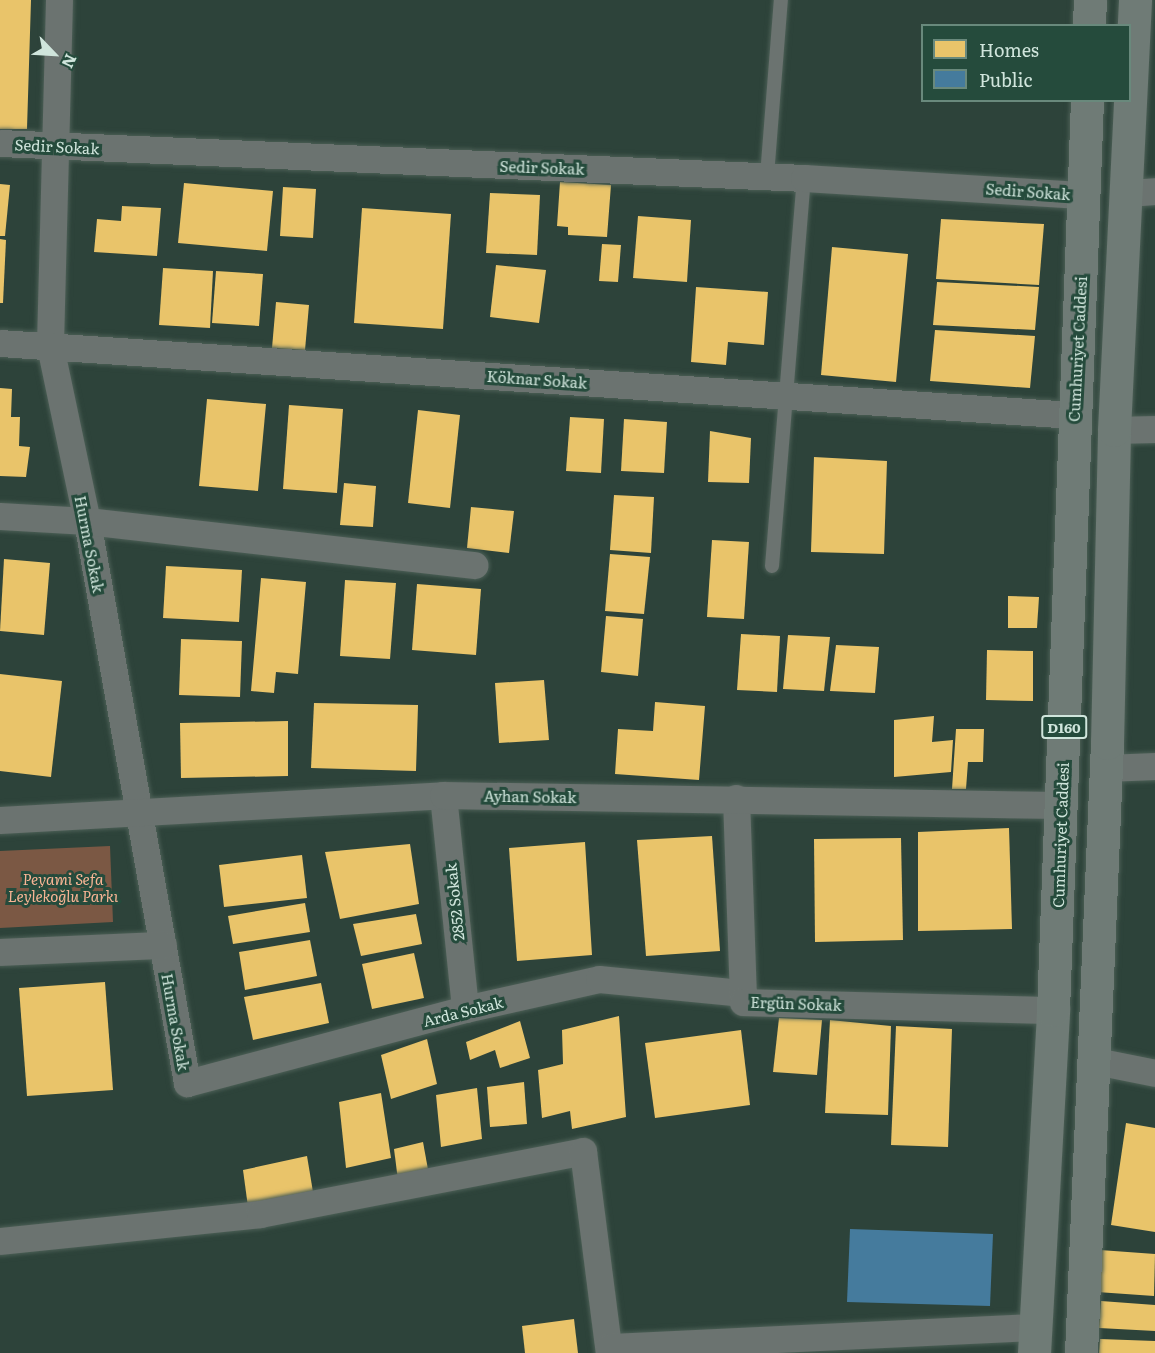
<!DOCTYPE html>
<html>
<head>
<meta charset="utf-8">
<style>
  body { margin:0 }
  #map { position:relative; width:1155px; height:1353px; overflow:hidden; background:#2d433a; font-family:Literata,serif }
  div>[style] { position:absolute }
  [style*='--x'] { left:calc(var(--x)*1px); top:calc(var(--y)*1px); width:calc(var(--w)*1px); rotate:calc(var(--a)*1deg) }
  .green>* { inset:0; background:#7b5844 }
  .homes>* { inset:0; background:#e9c46a }
  .public>* { inset:0; background:#457b9d }
  .roads { filter:drop-shadow(0 0 2px #4c5f56) drop-shadow(0 0 2px #4c5f56) }
  .lane>* { height:14px; margin:-7px; padding:0 7px; transform-origin:7px; border-radius:7px; background:#6b7370 }
  .street>* { height:27px; margin:-13.5px; padding:0 13.5px; transform-origin:13.5px; border-radius:13.5px; background:#6b7370 }
  .primary>* { height:33px; margin:-16.5px; padding:0 16.5px; transform-origin:16.5px; border-radius:16.5px; background:#6f7b76 }
  span { translate:-50% -50%; white-space:nowrap; text-align:center; line-height:1.15; -webkit-text-stroke:6px #254b3c; paint-order:stroke }
  .shield-label span { padding:2px 4px; background:#254b3c; border:2px solid; border-radius:4px; -webkit-text-stroke-width:0 }
  .shield-label { font-size:14px; color:#d0e5dc; font-weight:700 }
  .street-label { font-size:15px; color:#d0e5dc }
  .park-label { font-size:15px; color:#f9b595; font-style:italic }
  .legend { position:absolute; left:921px; top:24px; width:210px; height:78px; box-sizing:border-box; background:#254b3c; border:2px solid #69897c; margin:0; padding:8px 10px; list-style:none; font-size:18px; color:#d0e5dc }
  .legend li { display:flex; align-items:center; gap:12px; height:30px }
  .legend b { width:30px; border:2px solid #69897c }
  .north { position:absolute; left:24px; top:24px; width:60px; height:60px; -webkit-text-stroke:4px #254b3c; paint-order:stroke; rotate:115deg; font-size:16px; font-weight:700; line-height:24px; text-align:center; color:#d0e5dc }
  .north::after { content:''; display:block; margin:auto; width:21px; height:27px; background:#d0e5dc; clip-path:polygon(50% 0,100% 100%,50% 72%,0 100%) }
</style>
</head>
<body>
<div id="map">
  <div class="green">
    <i style="clip-path:polygon(110px 846px,113px 922px,0 928px,0 851px)"></i>
  </div>
  <div class="homes">
    <i style="clip-path:polygon(0 0,31px 0,27px 129px,0 129px)"></i>
    <i style="clip-path:polygon(560px 182px,611px 185px,607px 237px,568px 235px,568px 227px,557px 226px)"></i>
    <i style="clip-path:polygon(184px 183px,273px 191px,267px 251px,178px 243px)"></i>
    <i style="clip-path:polygon(0 184px,10px 185px,5px 236px,0 236px)"></i>
    <i style="clip-path:polygon(283px 187px,316px 189px,313px 238px,280px 236px)"></i>
    <i style="clip-path:polygon(490px 193px,540px 195px,537px 255px,486px 253px)"></i>
    <i style="clip-path:polygon(122px 206px,161px 208px,157px 256px,94px 252px,97px 219px,121px 221px)"></i>
    <i style="clip-path:polygon(362px 208px,451px 214px,443px 329px,354px 323px)"></i>
    <i style="clip-path:polygon(638px 216px,691px 220px,687px 282px,633px 278px)"></i>
    <i style="clip-path:polygon(941px 219px,1044px 224px,1039px 285px,936px 279px)"></i>
    <i style="clip-path:polygon(0 239px,6px 240px,3px 303px,0 303px)"></i>
    <i style="clip-path:polygon(602px 244px,621px 245px,618px 282px,599px 281px)"></i>
    <i style="clip-path:polygon(832px 247px,908px 254px,896px 382px,821px 375px)"></i>
    <i style="clip-path:polygon(496px 265px,546px 270px,539px 323px,490px 317px)"></i>
    <i style="clip-path:polygon(163px 268px,213px 271px,210px 328px,159px 325px)"></i>
    <i style="clip-path:polygon(216px 271px,263px 274px,259px 326px,212px 323px)"></i>
    <i style="clip-path:polygon(937px 282px,1039px 287px,1035px 330px,933px 325px)"></i>
    <i style="clip-path:polygon(696px 287px,768px 292px,764px 345px,728px 342px,726px 365px,691px 362px)"></i>
    <i style="clip-path:polygon(276px 302px,309px 305px,305px 350px,272px 348px)"></i>
    <i style="clip-path:polygon(935px 330px,1035px 336px,1030px 388px,930px 381px)"></i>
    <i style="clip-path:polygon(0 388px,12px 389px,11px 417px,20px 417px,19px 446px,30px 447px,26px 477px,0 476px)"></i>
    <i style="clip-path:polygon(207px 399px,266px 404px,258px 491px,199px 486px)"></i>
    <i style="clip-path:polygon(289px 405px,343px 409px,337px 493px,283px 489px)"></i>
    <i style="clip-path:polygon(418px 410px,460px 415px,450px 508px,408px 503px)"></i>
    <i style="clip-path:polygon(570px 417px,604px 419px,601px 473px,566px 471px)"></i>
    <i style="clip-path:polygon(624px 419px,667px 422px,664px 473px,621px 471px)"></i>
    <i style="clip-path:polygon(710px 431px,751px 438px,749px 483px,708px 482px)"></i>
    <i style="clip-path:polygon(814px 457px,887px 461px,884px 554px,811px 552px)"></i>
    <i style="clip-path:polygon(344px 483px,376px 486px,373px 527px,340px 525px)"></i>
    <i style="clip-path:polygon(614px 495px,654px 497px,651px 553px,610px 550px)"></i>
    <i style="clip-path:polygon(471px 507px,514px 511px,509px 553px,467px 548px)"></i>
    <i style="clip-path:polygon(712px 540px,749px 542px,744px 619px,707px 617px)"></i>
    <i style="clip-path:polygon(610px 554px,650px 557px,644px 614px,605px 611px)"></i>
    <i style="clip-path:polygon(4px 559px,50px 563px,44px 635px,0 631px)"></i>
    <i style="clip-path:polygon(166px 566px,242px 570px,239px 622px,163px 618px)"></i>
    <i style="clip-path:polygon(261px 578px,306px 582px,298px 674px,276px 672px,274px 693px,251px 691px)"></i>
    <i style="clip-path:polygon(345px 580px,396px 583px,390px 659px,340px 656px)"></i>
    <i style="clip-path:polygon(417px 584px,481px 589px,476px 655px,412px 650px)"></i>
    <i style="clip-path:polygon(1008px 596px,1039px 597px,1037px 628px,1008px 628px)"></i>
    <i style="clip-path:polygon(606px 616px,643px 619px,638px 676px,601px 672px)"></i>
    <i style="clip-path:polygon(741px 634px,780px 636px,777px 692px,737px 690px)"></i>
    <i style="clip-path:polygon(788px 635px,830px 637px,824px 691px,783px 689px)"></i>
    <i style="clip-path:polygon(181px 639px,242px 641px,240px 697px,179px 695px)"></i>
    <i style="clip-path:polygon(836px 645px,879px 647px,875px 693px,830px 691px)"></i>
    <i style="clip-path:polygon(987px 650px,1033px 651px,1033px 701px,986px 700px)"></i>
    <i style="clip-path:polygon(0 674px,62px 681px,51px 777px,0 771px)"></i>
    <i style="clip-path:polygon(544px 680px,549px 740px,499px 743px,495px 683px)"></i>
    <i style="clip-path:polygon(655px 702px,705px 706px,699px 780px,615px 774px,618px 729px,653px 731px)"></i>
    <i style="clip-path:polygon(314px 703px,418px 705px,416px 771px,311px 768px)"></i>
    <i style="clip-path:polygon(934px 716px,932px 742px,953px 740px,951px 772px,894px 777px,894px 720px)"></i>
    <i style="clip-path:polygon(288px 721px,288px 776px,181px 778px,180px 723px)"></i>
    <i style="clip-path:polygon(956px 729px,984px 729px,983px 762px,968px 762px,966px 789px,952px 789px)"></i>
    <i style="clip-path:polygon(1009px 828px,1012px 929px,918px 931px,918px 832px)"></i>
    <i style="clip-path:polygon(712px 836px,720px 951px,646px 956px,637px 840px)"></i>
    <i style="clip-path:polygon(901px 838px,903px 940px,815px 942px,814px 839px)"></i>
    <i style="clip-path:polygon(585px 842px,592px 955px,517px 961px,509px 848px)"></i>
    <i style="clip-path:polygon(410px 844px,419px 904px,340px 919px,325px 852px)"></i>
    <i style="clip-path:polygon(302px 855px,307px 898px,224px 907px,219px 865px)"></i>
    <i style="clip-path:polygon(305px 903px,310px 932px,233px 944px,228px 916px)"></i>
    <i style="clip-path:polygon(416px 914px,422px 944px,361px 956px,353px 924px)"></i>
    <i style="clip-path:polygon(310px 940px,317px 976px,245px 990px,239px 952px)"></i>
    <i style="clip-path:polygon(414px 953px,424px 998px,372px 1009px,362px 964px)"></i>
    <i style="clip-path:polygon(105px 982px,113px 1090px,27px 1096px,19px 988px)"></i>
    <i style="clip-path:polygon(321px 983px,329px 1023px,253px 1040px,244px 997px)"></i>
    <i style="clip-path:polygon(619px 1016px,626px 1117px,572px 1129px,570px 1111px,542px 1118px,538px 1070px,563px 1064px,562px 1030px)"></i>
    <i style="clip-path:polygon(779px 1018px,822px 1020px,817px 1075px,773px 1072px)"></i>
    <i style="clip-path:polygon(830px 1020px,891px 1026px,888px 1115px,825px 1113px)"></i>
    <i style="clip-path:polygon(520px 1021px,530px 1058px,500px 1068px,495px 1050px,470px 1060px,466px 1042px)"></i>
    <i style="clip-path:polygon(896px 1026px,952px 1029px,948px 1147px,891px 1145px)"></i>
    <i style="clip-path:polygon(741px 1030px,750px 1105px,655px 1118px,645px 1043px)"></i>
    <i style="clip-path:polygon(427px 1039px,437px 1084px,391px 1099px,381px 1055px)"></i>
    <i style="clip-path:polygon(524px 1082px,527px 1124px,490px 1127px,487px 1087px)"></i>
    <i style="clip-path:polygon(477px 1088px,482px 1139px,441px 1147px,436px 1095px)"></i>
    <i style="clip-path:polygon(381px 1093px,391px 1158px,346px 1168px,339px 1102px)"></i>
    <i style="clip-path:polygon(1126px 1123px,1155px 1128px,1155px 1232px,1111px 1225px)"></i>
    <i style="clip-path:polygon(423px 1142px,429px 1175px,398px 1180px,394px 1149px)"></i>
    <i style="clip-path:polygon(307px 1156px,313px 1192px,248px 1207px,243px 1170px)"></i>
    <i style="clip-path:polygon(1100px 1250px,1155px 1254px,1154px 1296px,1097px 1292px)"></i>
    <i style="clip-path:polygon(1101px 1301px,1155px 1305px,1155px 1331px,1099px 1328px)"></i>
    <i style="clip-path:polygon(574px 1319px,578px 1353px,525px 1353px,522px 1326px)"></i>
    <i style="clip-path:polygon(1100px 1339px,1155px 1341px,1155px 1353px,1099px 1353px)"></i>
  </div>
  <div class="public">
    <i style="clip-path:polygon(850px 1229px,993px 1234px,990px 1306px,847px 1302px)"></i>
  </div>
  <div class="roads">
    <div class="lane">
      <i style="--x:767;--y:176;--w:177;--a:-85.5"></i>
      <i style="--x:772;--y:566;--w:389;--a:-85.3"></i>
    </div>
    <div class="street">
      <i style="--x:59;--y:0;--w:346;--a:91.5"></i>
      <i style="--x:50;--y:346;--w:179;--a:78.1"></i>
      <i style="--x:87;--y:521;--w:571;--a:79.91"></i>
      <i style="--x:187;--y:1083;--w:288;--a:-14.9"></i>
      <i style="--x:465;--y:1009;--w:137;--a:-12.6"></i>
      <i style="--x:599;--y:979;--w:145;--a:5.6"></i>
      <i style="--x:0;--y:143;--w:805;--a:2.49"></i>
      <i style="--x:804;--y:178;--w:281;--a:3.5"></i>
      <i style="--x:1128;--y:193;--w:27;--a:-4"></i>
      <i style="--x:0;--y:343;--w:1076;--a:3.84"></i>
      <i style="--x:1114;--y:430;--w:41;--a:-1.4"></i>
      <i style="--x:0;--y:516;--w:87;--a:3.3"></i>
      <i style="--x:87;--y:521;--w:390;--a:6.5"></i>
      <i style="--x:1106;--y:768;--w:49;--a:-2.3"></i>
      <i style="--x:443;--y:795;--w:215;--a:84.1"></i>
      <i style="--x:736;--y:798;--w:204;--a:88"></i>
      <i style="--x:743;--y:1002;--w:310;--a:1.5"></i>
      <i style="--x:0;--y:820;--w:444;--a:-3.2"></i>
      <i style="--x:443;--y:795;--w:618;--a:0.93"></i>
      <i style="--x:0;--y:952;--w:163;--a:-2.5"></i>
      <i style="--x:1095;--y:1061;--w:61;--a:11.3"></i>
      <i style="--x:0;--y:1241;--w:261;--a:-5.9"></i>
      <i style="--x:260;--y:1214;--w:329;--a:-11"></i>
      <i style="--x:583;--y:1151;--w:204;--a:82.7"></i>
      <i style="--x:609;--y:1347;--w:427;--a:-2.7"></i>
    </div>
    <div class="primary">
      <i style="--x:1089;--y:26;--w:26;--a:-88"></i>
      <i style="--x:1034;--y:1353;--w:344;--a:-86.8"></i>
      <i style="--x:1053;--y:1010;--w:911;--a:-87.86"></i>
      <i style="--x:1081;--y:1353;--w:611;--a:-87.56"></i>
      <i style="--x:1107;--y:743;--w:313;--a:-88.7"></i>
      <i style="--x:1114;--y:430;--w:431;--a:-87.2"></i>
    </div>
  </div>
  <div class="shield-label">
    <span style="left:1064px;top:727px">D160</span>
  </div>
  <div class="street-label">
    <span style="left:57px;top:146px;rotate:3deg">Sedir Sokak</span>
    <span style="left:542px;top:167px;rotate:2deg">Sedir Sokak</span>
    <span style="left:1028px;top:191px;rotate:4deg">Sedir Sokak</span>
    <span style="left:1077px;top:349px;rotate:-87deg">Cumhuriyet Caddesi</span>
    <span style="left:537px;top:379px;rotate:4deg">Köknar Sokak</span>
    <span style="left:90px;top:544px;rotate:79deg">Hurma Sokak</span>
    <span style="left:530px;top:796px;rotate:1deg">Ayhan Sokak</span>
    <span style="left:1060px;top:835px;rotate:-88deg">Cumhuriyet Caddesi</span>
    <span style="left:454px;top:902px;rotate:-96deg">2852 Sokak</span>
    <span style="left:796px;top:1003px;rotate:2deg">Ergün Sokak</span>
    <span style="left:463px;top:1011px;rotate:-14deg">Arda Sokak</span>
    <span style="left:176px;top:1022px;rotate:80deg">Hurma Sokak</span>
  </div>
  <div class="park-label">
    <span style="left:63px;top:887px">Peyami Sefa<br>Leylekoğlu Parkı</span>
  </div>
  <ul class="legend">
  <li><b style="height:16px;background:#e9c46a"></b>Homes</li>
  <li><b style="height:16px;background:#457b9d"></b>Public</li>
  </ul>
  <div class="north">N</div>
</div>
</body>
</html>
